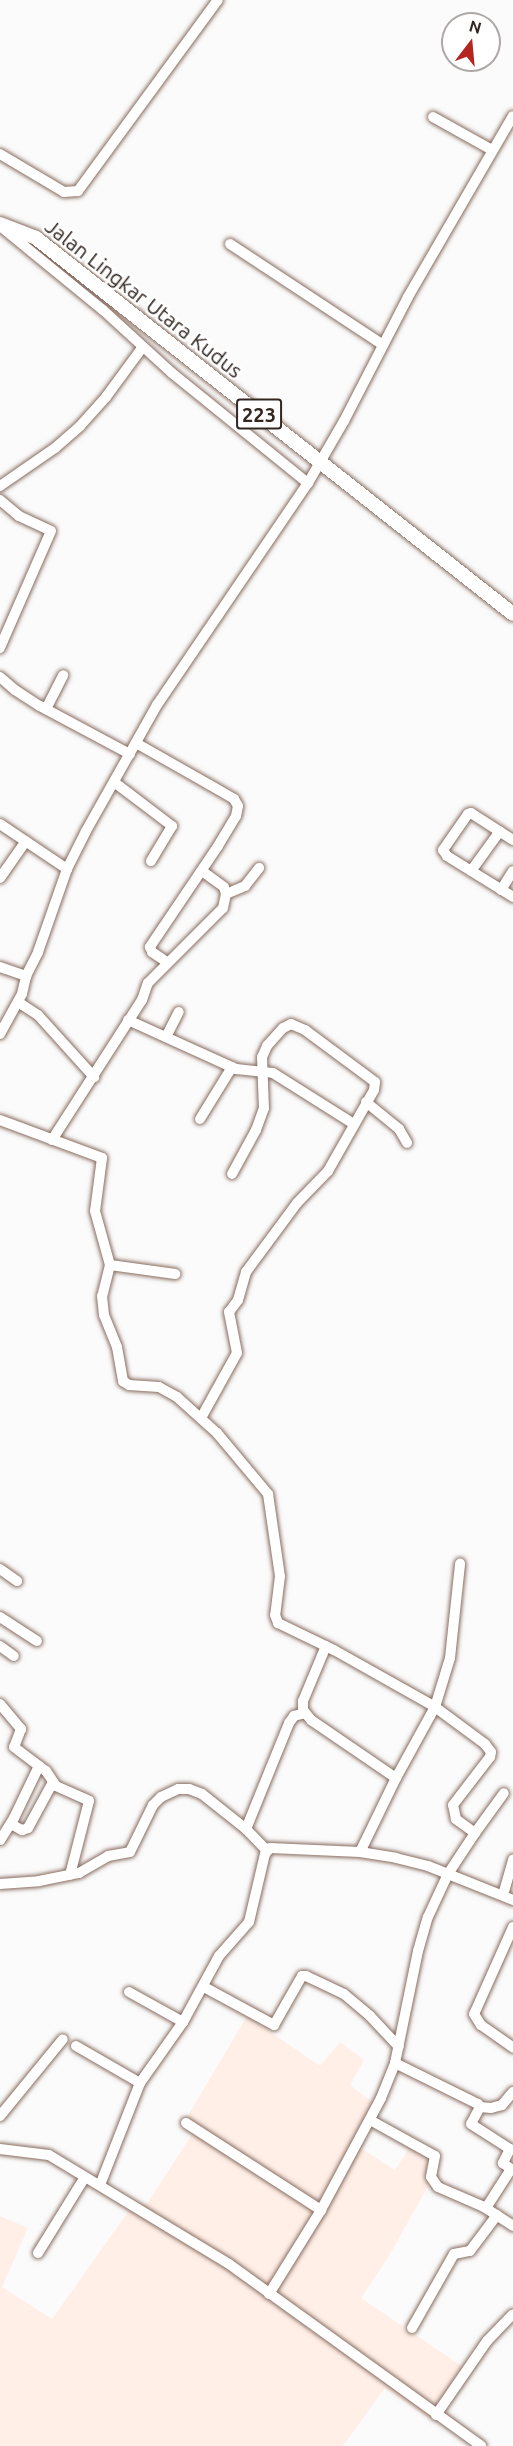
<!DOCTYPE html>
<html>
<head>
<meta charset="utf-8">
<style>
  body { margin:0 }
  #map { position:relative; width:513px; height:2446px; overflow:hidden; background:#fbfbfb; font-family:Ubuntu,sans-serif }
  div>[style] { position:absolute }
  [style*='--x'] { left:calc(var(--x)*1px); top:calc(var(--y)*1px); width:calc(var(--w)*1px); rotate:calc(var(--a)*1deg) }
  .built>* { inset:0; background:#ffefe7 }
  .roads { filter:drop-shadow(0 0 2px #886c5f) drop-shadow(0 0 2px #886c5f) }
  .minor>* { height:10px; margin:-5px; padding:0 5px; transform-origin:5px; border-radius:5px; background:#fff }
  .major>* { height:14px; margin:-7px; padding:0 7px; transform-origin:7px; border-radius:7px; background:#fff }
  span { translate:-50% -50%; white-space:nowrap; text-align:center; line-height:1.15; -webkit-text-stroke:5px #fff; paint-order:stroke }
  .shield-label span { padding:2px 4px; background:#fff; border:2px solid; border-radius:4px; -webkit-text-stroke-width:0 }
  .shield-label { font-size:20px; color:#312620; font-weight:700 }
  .street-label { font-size:21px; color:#312620 }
  .north { position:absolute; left:441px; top:12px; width:60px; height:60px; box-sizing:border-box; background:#fff; border:2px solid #ada8a6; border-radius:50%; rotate:16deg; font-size:16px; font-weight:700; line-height:24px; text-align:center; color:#312620 }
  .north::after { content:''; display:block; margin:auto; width:21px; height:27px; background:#b42520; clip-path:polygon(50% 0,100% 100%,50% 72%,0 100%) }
</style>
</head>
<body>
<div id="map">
  <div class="built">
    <i style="clip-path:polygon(247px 2016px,320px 2066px,340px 2042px,364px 2060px,350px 2085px,376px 2105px,354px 2144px,395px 2170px,410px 2147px,433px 2159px,427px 2188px,390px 2254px,361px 2298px,466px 2369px,429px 2419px,385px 2388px,343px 2446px,0 2446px,0 2216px,28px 2228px,2px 2287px,52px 2319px,128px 2212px,148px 2202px,194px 2131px,183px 2124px)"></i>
  </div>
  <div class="roads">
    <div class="minor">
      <i style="--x:433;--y:117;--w:68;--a:29.2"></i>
      <i style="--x:0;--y:154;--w:74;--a:30.7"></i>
      <i style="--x:64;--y:192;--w:14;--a:-4"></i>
      <i style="--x:78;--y:191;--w:237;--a:-53.8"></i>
      <i style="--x:0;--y:226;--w:133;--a:39.2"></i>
      <i style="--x:103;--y:310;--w:93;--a:42.4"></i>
      <i style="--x:172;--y:373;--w:175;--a:39"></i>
      <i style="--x:230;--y:244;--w:183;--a:33.4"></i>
      <i style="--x:0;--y:486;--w:67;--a:-34.6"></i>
      <i style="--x:55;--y:448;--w:33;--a:-41"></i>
      <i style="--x:80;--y:426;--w:39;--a:-48"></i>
      <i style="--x:106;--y:397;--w:61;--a:-53.7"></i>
      <i style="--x:0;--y:500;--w:25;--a:40"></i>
      <i style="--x:19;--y:516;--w:35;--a:25"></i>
      <i style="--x:51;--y:531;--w:128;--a:113.6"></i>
      <i style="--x:0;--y:677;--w:20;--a:41"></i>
      <i style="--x:15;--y:690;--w:30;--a:33"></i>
      <i style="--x:40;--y:706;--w:102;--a:28.1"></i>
      <i style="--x:46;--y:709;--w:38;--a:-63"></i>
      <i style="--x:136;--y:743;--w:85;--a:29.6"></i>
      <i style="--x:210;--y:785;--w:28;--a:30"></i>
      <i style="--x:234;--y:799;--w:8;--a:60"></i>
      <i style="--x:238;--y:806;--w:10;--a:101"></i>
      <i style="--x:236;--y:816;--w:35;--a:121"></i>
      <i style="--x:218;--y:846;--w:122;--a:124"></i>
      <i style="--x:150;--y:947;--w:5;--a:68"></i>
      <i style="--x:152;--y:952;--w:18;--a:34"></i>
      <i style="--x:114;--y:782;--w:73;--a:37.2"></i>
      <i style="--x:172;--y:826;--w:41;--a:121"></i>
      <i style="--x:0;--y:824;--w:81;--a:33.9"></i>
      <i style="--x:513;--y:840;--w:50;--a:-147.3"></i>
      <i style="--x:471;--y:813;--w:3;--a:162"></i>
      <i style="--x:468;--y:814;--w:44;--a:124.8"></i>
      <i style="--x:443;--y:850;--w:7;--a:56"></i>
      <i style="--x:447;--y:856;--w:78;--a:31.8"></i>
      <i style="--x:471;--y:871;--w:49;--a:-54.1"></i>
      <i style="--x:0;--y:878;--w:45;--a:-54.9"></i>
      <i style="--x:501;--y:890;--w:22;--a:-58"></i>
      <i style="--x:226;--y:894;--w:21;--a:-23"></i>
      <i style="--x:245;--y:886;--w:23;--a:-52"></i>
      <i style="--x:0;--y:967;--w:28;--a:19"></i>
      <i style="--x:18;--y:1002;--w:24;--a:33"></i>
      <i style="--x:38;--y:1015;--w:84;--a:47.9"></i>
      <i style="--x:128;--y:1020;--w:119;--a:24.4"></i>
      <i style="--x:236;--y:1069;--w:37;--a:6"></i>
      <i style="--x:273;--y:1073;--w:96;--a:32.2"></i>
      <i style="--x:0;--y:1034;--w:46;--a:-61.2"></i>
      <i style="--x:22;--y:994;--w:18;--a:-77"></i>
      <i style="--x:26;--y:976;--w:27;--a:-63"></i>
      <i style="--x:38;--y:952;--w:88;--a:-70.7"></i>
      <i style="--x:67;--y:869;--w:42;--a:-63.4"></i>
      <i style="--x:86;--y:831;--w:145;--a:-60.6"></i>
      <i style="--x:157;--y:705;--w:268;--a:-55.8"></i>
      <i style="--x:308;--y:483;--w:72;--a:-59.9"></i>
      <i style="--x:344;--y:421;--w:140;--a:-62.7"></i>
      <i style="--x:408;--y:297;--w:209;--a:-59.9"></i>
      <i style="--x:166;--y:1037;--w:28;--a:-63"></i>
      <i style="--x:366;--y:1102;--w:43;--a:39.3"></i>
      <i style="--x:399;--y:1129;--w:16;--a:60"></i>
      <i style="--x:200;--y:1119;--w:61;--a:-58.4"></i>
      <i style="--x:0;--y:1120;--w:109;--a:20.4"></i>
      <i style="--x:102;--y:1158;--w:53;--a:97.5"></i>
      <i style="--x:95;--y:1211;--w:56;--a:74.5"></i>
      <i style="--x:110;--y:1265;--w:32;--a:104"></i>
      <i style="--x:102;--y:1296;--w:19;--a:84"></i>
      <i style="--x:104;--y:1315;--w:35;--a:68"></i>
      <i style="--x:117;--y:1347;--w:35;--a:80"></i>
      <i style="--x:123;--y:1381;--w:7;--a:34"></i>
      <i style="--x:129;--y:1385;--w:30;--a:4"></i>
      <i style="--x:159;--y:1387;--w:21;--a:29"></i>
      <i style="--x:177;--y:1397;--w:54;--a:42"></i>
      <i style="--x:217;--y:1433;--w:80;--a:50.1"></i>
      <i style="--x:268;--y:1494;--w:83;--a:81.7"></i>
      <i style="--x:280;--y:1576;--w:39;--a:97"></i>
      <i style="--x:275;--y:1615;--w:9;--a:69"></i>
      <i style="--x:278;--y:1623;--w:62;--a:25.7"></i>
      <i style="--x:334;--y:1650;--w:116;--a:29.4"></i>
      <i style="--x:435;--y:1707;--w:81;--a:118.8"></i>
      <i style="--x:396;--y:1778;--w:82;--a:115.9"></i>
      <i style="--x:52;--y:1140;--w:166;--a:-57.3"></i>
      <i style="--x:142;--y:1000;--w:18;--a:-71"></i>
      <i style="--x:148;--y:983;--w:106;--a:-45"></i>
      <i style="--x:223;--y:908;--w:14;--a:-78"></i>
      <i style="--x:226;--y:894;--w:7;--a:-106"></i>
      <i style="--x:224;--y:887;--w:27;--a:-144"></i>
      <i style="--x:110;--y:1265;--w:66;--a:7.9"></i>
      <i style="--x:201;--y:1418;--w:74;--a:-61"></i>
      <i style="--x:237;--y:1353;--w:42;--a:-101"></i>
      <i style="--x:229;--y:1312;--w:15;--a:-53"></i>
      <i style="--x:238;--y:1300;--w:29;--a:-74"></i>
      <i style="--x:246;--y:1272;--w:86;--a:-53.5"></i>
      <i style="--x:297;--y:1203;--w:45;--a:-45.9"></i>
      <i style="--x:328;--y:1171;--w:93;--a:-60.4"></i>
      <i style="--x:374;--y:1090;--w:8;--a:-83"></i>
      <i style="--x:375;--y:1082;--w:87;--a:-143.4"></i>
      <i style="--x:305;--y:1030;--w:15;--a:-157"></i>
      <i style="--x:291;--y:1024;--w:9;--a:153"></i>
      <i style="--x:283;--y:1028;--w:24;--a:132"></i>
      <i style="--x:267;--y:1046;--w:12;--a:114"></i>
      <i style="--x:262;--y:1057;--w:51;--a:87.8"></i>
      <i style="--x:264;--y:1108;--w:23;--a:110"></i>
      <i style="--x:256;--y:1130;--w:50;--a:118.6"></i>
      <i style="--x:0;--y:1569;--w:21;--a:35"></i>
      <i style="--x:0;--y:1617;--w:44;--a:33"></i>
      <i style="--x:0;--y:1646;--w:17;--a:36"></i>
      <i style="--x:326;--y:1646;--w:60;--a:112.7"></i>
      <i style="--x:303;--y:1701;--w:9;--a:90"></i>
      <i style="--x:303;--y:1710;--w:13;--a:51"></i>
      <i style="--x:311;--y:1720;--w:103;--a:34.3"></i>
      <i style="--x:0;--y:1704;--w:33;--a:50"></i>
      <i style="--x:21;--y:1729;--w:19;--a:111"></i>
      <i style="--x:14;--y:1747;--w:31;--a:37"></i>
      <i style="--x:39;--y:1766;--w:58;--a:115.7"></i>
      <i style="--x:14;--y:1818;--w:26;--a:122"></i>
      <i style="--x:39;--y:1766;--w:9;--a:36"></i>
      <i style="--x:46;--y:1771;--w:18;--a:56"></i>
      <i style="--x:56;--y:1786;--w:36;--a:24"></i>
      <i style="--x:89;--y:1801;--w:76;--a:104.4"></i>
      <i style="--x:11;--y:1824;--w:13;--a:29"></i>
      <i style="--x:22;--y:1830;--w:6;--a:-18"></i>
      <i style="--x:28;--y:1828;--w:52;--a:-61.5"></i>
      <i style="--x:246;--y:1829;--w:114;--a:-67.9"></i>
      <i style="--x:289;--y:1723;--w:9;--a:-54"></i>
      <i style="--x:294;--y:1716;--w:11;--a:-15"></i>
      <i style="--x:475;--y:1833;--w:49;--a:-54.1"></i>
      <i style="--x:0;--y:1884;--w:39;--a:-4"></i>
      <i style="--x:39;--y:1881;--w:41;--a:-11.3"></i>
      <i style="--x:79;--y:1873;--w:34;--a:-30"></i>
      <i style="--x:108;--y:1856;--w:22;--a:-10"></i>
      <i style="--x:130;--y:1852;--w:52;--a:-63.9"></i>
      <i style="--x:153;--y:1805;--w:11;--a:-45"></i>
      <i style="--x:161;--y:1797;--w:19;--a:-25"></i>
      <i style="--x:178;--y:1789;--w:11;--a:0"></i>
      <i style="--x:189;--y:1789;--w:14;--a:21"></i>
      <i style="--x:202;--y:1794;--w:56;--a:38.5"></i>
      <i style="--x:246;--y:1829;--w:30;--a:46"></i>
      <i style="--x:503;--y:1895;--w:37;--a:-74"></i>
      <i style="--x:513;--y:1927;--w:95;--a:114.1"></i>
      <i style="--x:474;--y:2014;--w:13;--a:58"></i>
      <i style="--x:481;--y:2025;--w:39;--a:35"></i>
      <i style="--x:204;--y:1987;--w:80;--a:28.5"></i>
      <i style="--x:274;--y:2025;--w:56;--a:-60.3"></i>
      <i style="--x:302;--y:1976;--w:4;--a:0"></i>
      <i style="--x:306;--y:1976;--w:42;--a:25.3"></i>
      <i style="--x:344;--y:1994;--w:34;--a:40"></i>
      <i style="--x:370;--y:2016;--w:42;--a:46.9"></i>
      <i style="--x:129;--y:1992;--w:62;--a:29.1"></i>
      <i style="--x:76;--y:2046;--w:74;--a:30"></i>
      <i style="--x:395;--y:2063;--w:93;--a:26.3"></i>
      <i style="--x:478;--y:2104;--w:4;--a:56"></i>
      <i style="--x:480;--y:2107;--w:19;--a:118"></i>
      <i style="--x:471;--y:2124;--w:46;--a:32.7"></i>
      <i style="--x:510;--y:2149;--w:16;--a:117"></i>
      <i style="--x:503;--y:2163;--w:10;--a:37"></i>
      <i style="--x:511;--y:2169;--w:46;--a:122.7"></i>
      <i style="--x:480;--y:2107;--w:11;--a:5"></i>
      <i style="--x:491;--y:2108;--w:11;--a:-15"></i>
      <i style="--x:502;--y:2105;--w:17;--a:-50"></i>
      <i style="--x:0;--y:2116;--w:99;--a:-50.7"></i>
      <i style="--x:370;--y:2120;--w:74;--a:29"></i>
      <i style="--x:435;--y:2156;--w:21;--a:101"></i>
      <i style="--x:431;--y:2177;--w:12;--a:55"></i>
      <i style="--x:438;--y:2187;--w:50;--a:23.5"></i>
      <i style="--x:484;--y:2207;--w:35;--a:33"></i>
      <i style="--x:186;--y:2123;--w:161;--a:32.8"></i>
      <i style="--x:0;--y:2149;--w:49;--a:7"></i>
      <i style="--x:49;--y:2155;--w:210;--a:31.2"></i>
      <i style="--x:229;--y:2264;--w:311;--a:35.8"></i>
      <i style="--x:100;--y:2185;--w:110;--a:-68.6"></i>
      <i style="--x:140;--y:2083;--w:75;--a:-54.8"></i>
      <i style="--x:183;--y:2022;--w:75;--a:-61.4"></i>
      <i style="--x:219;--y:1956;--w:45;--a:-48.6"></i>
      <i style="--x:249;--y:1922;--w:70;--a:-76.8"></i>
      <i style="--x:265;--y:1854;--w:8;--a:-50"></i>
      <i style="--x:270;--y:1848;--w:90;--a:2.5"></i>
      <i style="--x:360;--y:1852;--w:36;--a:9"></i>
      <i style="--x:396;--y:1858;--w:33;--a:14"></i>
      <i style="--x:428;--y:1866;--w:92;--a:21.8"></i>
      <i style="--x:38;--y:2253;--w:89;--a:-58.3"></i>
      <i style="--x:269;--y:2294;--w:99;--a:-58.2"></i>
      <i style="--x:321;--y:2210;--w:127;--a:-61.8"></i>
      <i style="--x:381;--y:2098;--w:38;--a:-68"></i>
      <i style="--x:395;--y:2063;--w:114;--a:-78.4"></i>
      <i style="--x:418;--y:1951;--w:35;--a:-74"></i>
      <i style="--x:428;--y:1917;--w:47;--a:-65.1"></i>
      <i style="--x:448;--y:1874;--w:49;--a:-56.6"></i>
      <i style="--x:475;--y:1833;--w:24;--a:-144"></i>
      <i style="--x:456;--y:1819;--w:14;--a:-102"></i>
      <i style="--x:453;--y:1805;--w:61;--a:-52.4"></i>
      <i style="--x:490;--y:1757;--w:5;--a:-79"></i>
      <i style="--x:491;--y:1752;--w:10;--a:-127"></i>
      <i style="--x:485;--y:1744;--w:62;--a:-143.5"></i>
      <i style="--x:435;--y:1707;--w:51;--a:-73"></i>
      <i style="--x:450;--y:1658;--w:95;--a:-83.9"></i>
      <i style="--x:412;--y:2328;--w:85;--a:-60.4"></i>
      <i style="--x:454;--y:2254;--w:16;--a:-11"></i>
      <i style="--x:470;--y:2251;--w:45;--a:-53.1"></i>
      <i style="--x:436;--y:2415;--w:90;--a:-55.4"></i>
      <i style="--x:487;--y:2341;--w:37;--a:-46"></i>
    </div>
    <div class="major">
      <i style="--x:0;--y:224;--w:39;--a:21"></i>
      <i style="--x:36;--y:238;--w:607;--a:38.25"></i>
    </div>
  </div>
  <div class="shield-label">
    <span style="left:259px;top:414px">223</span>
  </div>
  <div class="street-label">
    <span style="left:144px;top:298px;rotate:38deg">Jalan Lingkar Utara Kudus</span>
  </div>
  <div class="north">N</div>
</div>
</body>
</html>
